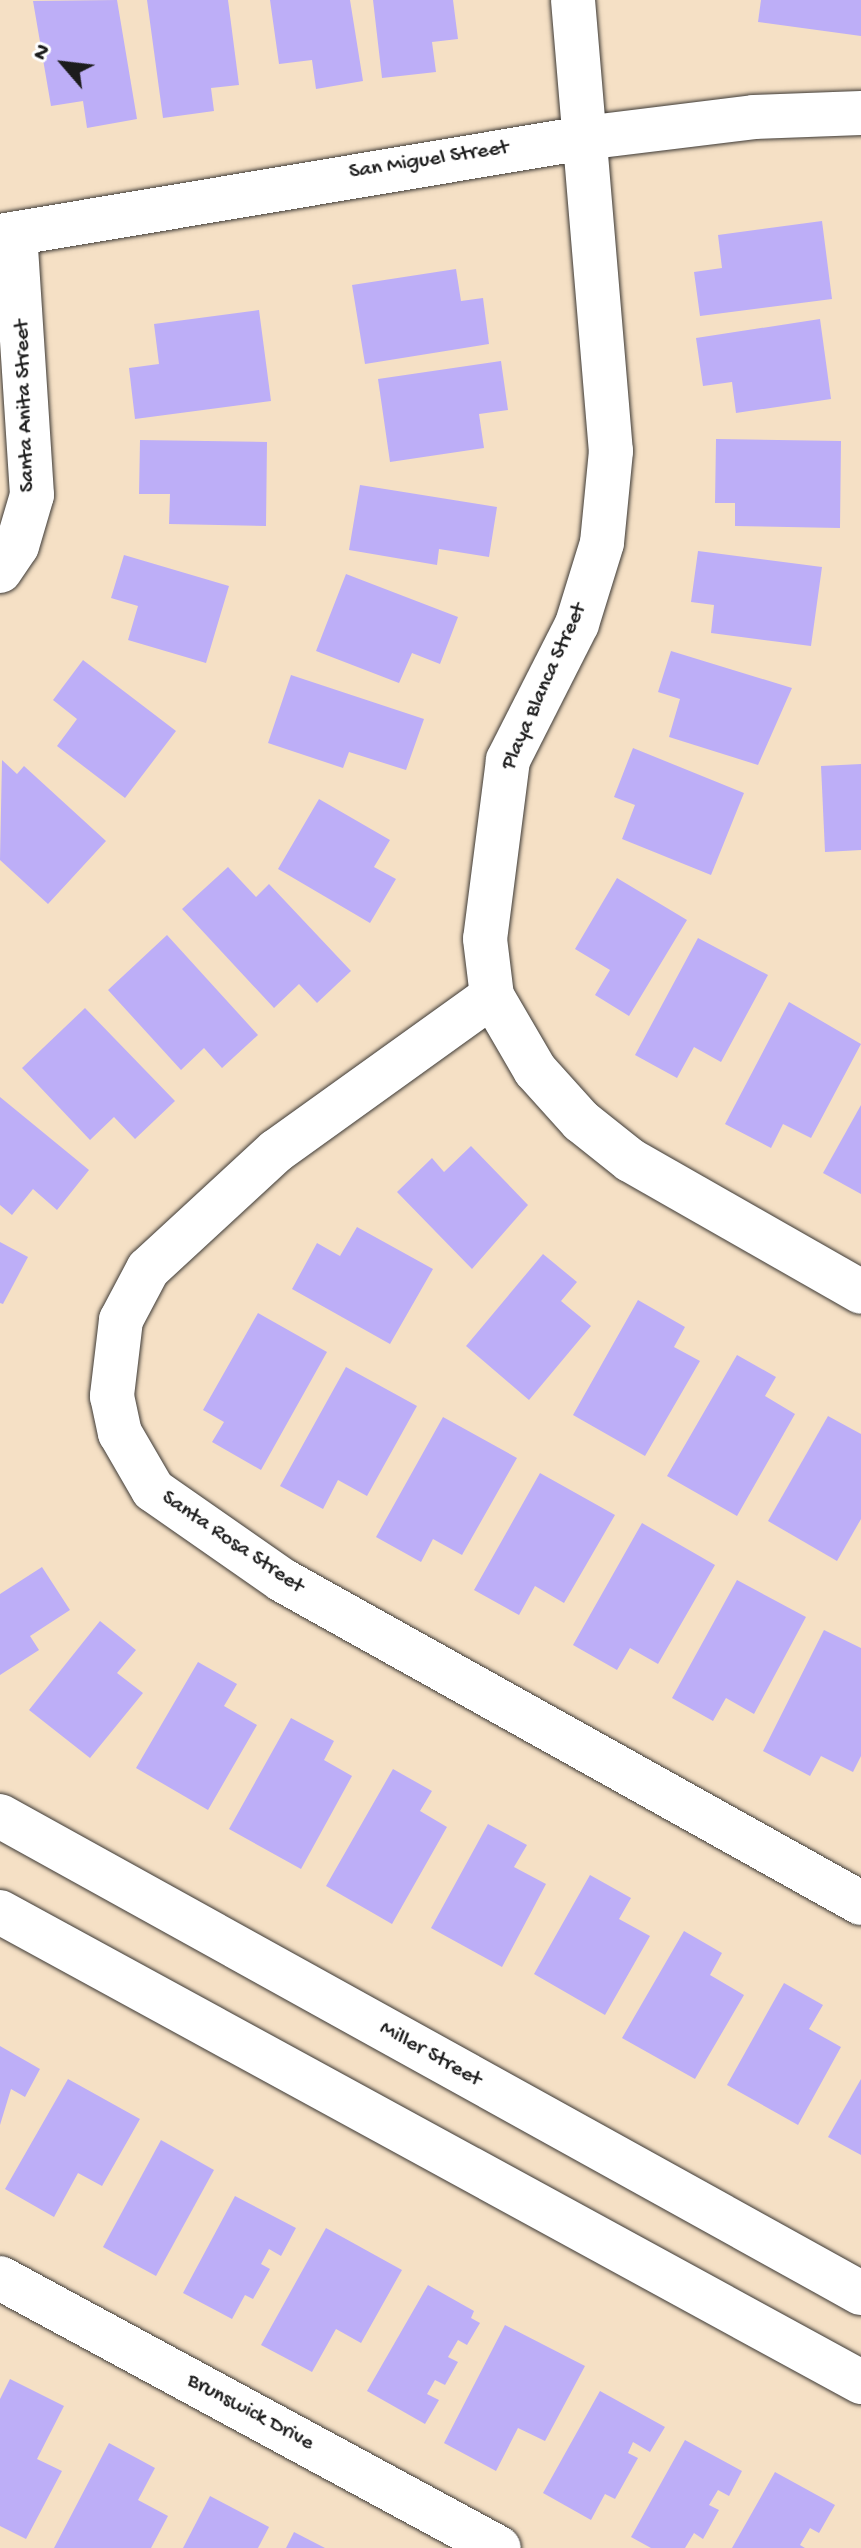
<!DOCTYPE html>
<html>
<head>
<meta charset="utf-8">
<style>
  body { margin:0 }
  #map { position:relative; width:861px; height:2548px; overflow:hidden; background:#f5e0c5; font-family:"Gochi Hand",sans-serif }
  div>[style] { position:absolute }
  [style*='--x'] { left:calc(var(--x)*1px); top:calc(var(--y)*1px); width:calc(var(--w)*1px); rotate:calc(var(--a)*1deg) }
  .building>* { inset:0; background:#bdaef7 }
  .roads { filter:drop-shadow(0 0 2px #3d3935) drop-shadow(0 0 2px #3d3935) }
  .street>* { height:44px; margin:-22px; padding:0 22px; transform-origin:22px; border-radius:22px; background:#fff }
  .secondary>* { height:44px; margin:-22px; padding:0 22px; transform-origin:22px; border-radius:22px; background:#fff }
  span { translate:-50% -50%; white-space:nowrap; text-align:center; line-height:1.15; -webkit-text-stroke:7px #fff; paint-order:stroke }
  .street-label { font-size:22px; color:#1c1c1c }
  .north { position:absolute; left:24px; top:24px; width:80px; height:80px; -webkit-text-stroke:6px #fff; paint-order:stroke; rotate:298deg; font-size:22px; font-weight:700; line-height:32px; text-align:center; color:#1c1c1c }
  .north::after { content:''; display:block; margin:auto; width:28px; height:36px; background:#1c1c1c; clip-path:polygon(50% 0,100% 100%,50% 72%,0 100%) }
</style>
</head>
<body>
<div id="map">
  <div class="building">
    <i style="clip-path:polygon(117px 0,137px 119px,87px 128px,83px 101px,51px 106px,33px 1px)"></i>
    <i style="clip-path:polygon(147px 0,228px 0,239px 85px,211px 88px,214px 111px,163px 118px)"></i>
    <i style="clip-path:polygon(270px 0,350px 0,363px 81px,316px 89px,312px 60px,279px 64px)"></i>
    <i style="clip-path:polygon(373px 0,453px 0,458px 39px,432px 42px,436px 72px,382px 78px)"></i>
    <i style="clip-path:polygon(761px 0,861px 0,861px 36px,758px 22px)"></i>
    <i style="clip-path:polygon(822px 221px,832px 299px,700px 316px,694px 272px,722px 268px,718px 235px)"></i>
    <i style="clip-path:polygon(456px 269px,461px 301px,483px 298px,489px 344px,365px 364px,352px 285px)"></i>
    <i style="clip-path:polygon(259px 310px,271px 401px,135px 419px,129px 368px,159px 364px,154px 324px)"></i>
    <i style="clip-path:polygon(820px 319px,831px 399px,736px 413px,732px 382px,703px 386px,696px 338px)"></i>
    <i style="clip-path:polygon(501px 361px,508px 410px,479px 414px,484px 448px,390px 462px,378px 379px)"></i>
    <i style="clip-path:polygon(716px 439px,841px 441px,840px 528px,735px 526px,735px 503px,715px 503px)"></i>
    <i style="clip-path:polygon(140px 440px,267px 442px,266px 526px,169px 524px,170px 494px,139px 494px)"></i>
    <i style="clip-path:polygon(360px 485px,497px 507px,489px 557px,439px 549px,437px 565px,349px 550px)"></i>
    <i style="clip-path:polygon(698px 551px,822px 567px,811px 646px,711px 633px,714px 605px,691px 602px)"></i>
    <i style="clip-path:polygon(124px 555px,229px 586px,206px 663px,128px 640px,138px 606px,111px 598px)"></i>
    <i style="clip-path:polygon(346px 574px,458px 617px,440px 664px,412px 653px,399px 683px,316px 651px)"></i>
    <i style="clip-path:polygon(671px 651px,792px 688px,758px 765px,669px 737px,680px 699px,658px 692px)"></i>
    <i style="clip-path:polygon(83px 660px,176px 731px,125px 798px,57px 746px,77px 719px,53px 700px)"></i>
    <i style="clip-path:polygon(291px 675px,424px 719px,406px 770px,349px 752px,343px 768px,268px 743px)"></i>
    <i style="clip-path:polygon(633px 748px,744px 793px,711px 875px,622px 839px,635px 805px,614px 797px)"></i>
    <i style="clip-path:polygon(2px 760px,17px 774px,24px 766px,106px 841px,48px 904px,0 860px)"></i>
    <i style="clip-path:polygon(861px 764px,861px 850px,825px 852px,821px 766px)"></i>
    <i style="clip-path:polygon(319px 799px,390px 840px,374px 867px,396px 879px,370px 923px,278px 869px)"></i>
    <i style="clip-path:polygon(228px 867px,256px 897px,269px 884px,351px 971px,317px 1003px,299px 984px,274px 1008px,182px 909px)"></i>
    <i style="clip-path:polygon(617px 878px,687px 920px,629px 1016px,595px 995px,610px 970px,575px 949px)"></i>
    <i style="clip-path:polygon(167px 935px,258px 1035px,222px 1068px,204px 1048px,181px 1070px,108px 990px)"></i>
    <i style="clip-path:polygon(698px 938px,768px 975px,721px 1062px,694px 1047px,677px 1078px,635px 1055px)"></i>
    <i style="clip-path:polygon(789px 1002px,861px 1044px,811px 1138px,783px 1124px,771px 1148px,725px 1124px)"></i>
    <i style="clip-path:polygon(85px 1008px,175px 1101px,135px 1139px,114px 1117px,90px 1140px,22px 1068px)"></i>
    <i style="clip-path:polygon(0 1097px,89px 1170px,57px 1210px,33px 1189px,12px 1215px,0 1205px)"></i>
    <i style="clip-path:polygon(861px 1105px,861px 1194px,823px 1173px)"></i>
    <i style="clip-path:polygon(471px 1146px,528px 1205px,472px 1269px,397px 1192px,432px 1158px,444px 1172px)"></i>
    <i style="clip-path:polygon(357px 1227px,433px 1269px,390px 1344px,292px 1289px,317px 1243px,340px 1256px)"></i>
    <i style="clip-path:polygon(0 1242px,28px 1257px,3px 1304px,0 1303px)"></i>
    <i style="clip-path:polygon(543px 1254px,577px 1282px,561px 1301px,591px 1326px,529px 1400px,466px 1346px)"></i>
    <i style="clip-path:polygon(638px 1300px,685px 1327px,674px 1347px,700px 1361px,645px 1456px,573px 1415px)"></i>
    <i style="clip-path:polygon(258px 1313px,327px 1352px,261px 1470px,212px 1442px,224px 1422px,203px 1410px)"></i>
    <i style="clip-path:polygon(737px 1355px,776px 1377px,765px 1396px,795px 1414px,737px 1516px,667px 1476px)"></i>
    <i style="clip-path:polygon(346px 1367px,417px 1406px,367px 1496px,338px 1480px,323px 1509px,280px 1486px)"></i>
    <i style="clip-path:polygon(828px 1416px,861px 1434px,861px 1519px,837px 1561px,768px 1521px)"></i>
    <i style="clip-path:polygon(443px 1417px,517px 1458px,462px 1555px,433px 1539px,421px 1562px,376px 1537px)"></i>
    <i style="clip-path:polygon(540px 1473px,615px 1515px,564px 1603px,535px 1586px,519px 1615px,474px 1590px)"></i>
    <i style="clip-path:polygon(642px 1523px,715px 1565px,658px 1664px,630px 1648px,617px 1670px,573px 1645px)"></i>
    <i style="clip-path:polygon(42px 1567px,70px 1610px,30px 1636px,39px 1650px,0 1675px,0 1594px)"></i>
    <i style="clip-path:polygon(737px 1580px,806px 1617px,754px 1714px,726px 1698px,713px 1721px,672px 1698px)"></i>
    <i style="clip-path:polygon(100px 1621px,136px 1650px,117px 1673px,143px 1693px,90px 1758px,29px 1710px)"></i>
    <i style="clip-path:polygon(824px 1630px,861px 1648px,861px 1756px,853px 1772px,821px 1756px,810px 1776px,763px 1751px)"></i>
    <i style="clip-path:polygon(198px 1662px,237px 1684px,224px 1706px,257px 1725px,208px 1810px,136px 1768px)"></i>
    <i style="clip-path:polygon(291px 1718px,334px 1741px,324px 1760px,352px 1776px,301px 1869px,229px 1829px)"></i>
    <i style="clip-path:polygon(393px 1769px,432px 1791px,420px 1811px,447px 1827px,392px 1924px,326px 1886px)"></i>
    <i style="clip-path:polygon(488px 1824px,527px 1845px,514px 1867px,546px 1884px,502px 1967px,431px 1928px)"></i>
    <i style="clip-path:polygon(590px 1875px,631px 1898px,619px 1919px,650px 1936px,605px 2015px,534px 1974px)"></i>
    <i style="clip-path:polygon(684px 1931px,722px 1953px,710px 1975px,744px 1995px,695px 2079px,622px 2038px)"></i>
    <i style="clip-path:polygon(784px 1983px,823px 2005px,809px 2029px,841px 2047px,798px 2125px,727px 2085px)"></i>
    <i style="clip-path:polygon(0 2046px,40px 2069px,25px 2097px,11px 2089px,0 2125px)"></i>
    <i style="clip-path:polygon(68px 2079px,140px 2119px,102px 2186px,78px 2173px,54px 2217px,5px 2189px)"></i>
    <i style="clip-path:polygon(861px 2079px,861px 2155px,828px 2137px)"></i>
    <i style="clip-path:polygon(161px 2140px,214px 2170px,156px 2276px,103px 2247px)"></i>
    <i style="clip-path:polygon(235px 2196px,296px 2228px,281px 2256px,269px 2249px,261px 2264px,270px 2269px,253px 2299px,245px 2295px,232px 2319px,183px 2293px)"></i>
    <i style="clip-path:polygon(326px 2228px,402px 2270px,361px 2343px,336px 2329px,312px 2372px,261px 2345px)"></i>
    <i style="clip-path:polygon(428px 2285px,474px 2311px,471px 2318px,480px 2323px,467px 2345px,458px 2340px,448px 2357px,458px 2362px,445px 2385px,435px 2380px,427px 2394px,439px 2400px,425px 2424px,367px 2391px)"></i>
    <i style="clip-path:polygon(505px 2325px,585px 2366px,545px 2441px,518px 2428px,496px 2471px,444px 2443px)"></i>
    <i style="clip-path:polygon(10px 2379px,64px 2406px,37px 2459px,62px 2471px,26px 2539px,0 2526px,0 2399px)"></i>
    <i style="clip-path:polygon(600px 2391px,665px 2427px,650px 2452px,633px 2442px,628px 2453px,638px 2458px,615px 2499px,605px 2494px,591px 2520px,543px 2493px)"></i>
    <i style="clip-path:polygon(685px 2440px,742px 2471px,729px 2496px,718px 2490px,709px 2505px,719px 2510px,703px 2539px,694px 2533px,685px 2548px,651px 2548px,631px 2537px)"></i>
    <i style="clip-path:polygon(109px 2443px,155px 2468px,138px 2500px,168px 2516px,151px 2548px,54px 2548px)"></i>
    <i style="clip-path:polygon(775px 2472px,835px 2505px,819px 2533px,810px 2528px,800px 2545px,805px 2548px,732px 2548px)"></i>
    <i style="clip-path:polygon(210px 2496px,269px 2527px,258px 2548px,183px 2548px)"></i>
    <i style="clip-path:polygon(294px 2532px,325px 2548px,286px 2548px)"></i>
  </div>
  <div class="roads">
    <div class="street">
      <i style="--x:573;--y:0;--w:453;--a:85.2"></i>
      <i style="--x:611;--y:451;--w:92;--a:95.6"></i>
      <i style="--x:602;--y:543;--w:85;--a:107.2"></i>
      <i style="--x:577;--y:624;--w:153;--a:116.9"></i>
      <i style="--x:508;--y:760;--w:180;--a:97.3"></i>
      <i style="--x:485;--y:939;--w:57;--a:83"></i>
      <i style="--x:492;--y:996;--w:86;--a:59.8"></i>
      <i style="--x:535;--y:1070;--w:69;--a:48"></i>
      <i style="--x:581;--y:1121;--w:63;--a:38.5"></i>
      <i style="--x:630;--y:1160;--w:266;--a:29.7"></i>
      <i style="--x:0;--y:236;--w:592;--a:-9.53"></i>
      <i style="--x:584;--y:138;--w:171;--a:-7"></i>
      <i style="--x:754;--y:117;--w:107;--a:-2.1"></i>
      <i style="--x:0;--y:571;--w:30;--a:-56"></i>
      <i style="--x:17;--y:546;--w:53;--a:-73.6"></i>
      <i style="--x:32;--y:495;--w:262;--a:-93.7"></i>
      <i style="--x:492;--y:996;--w:266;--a:144.3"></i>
      <i style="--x:276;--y:1151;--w:174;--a:137.3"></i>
      <i style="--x:148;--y:1269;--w:58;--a:117.9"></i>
      <i style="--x:121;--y:1320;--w:77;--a:96.8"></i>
      <i style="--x:112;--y:1396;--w:38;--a:78"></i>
      <i style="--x:120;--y:1433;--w:66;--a:59.9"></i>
      <i style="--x:153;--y:1490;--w:157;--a:34.9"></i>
      <i style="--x:282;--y:1580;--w:663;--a:29.16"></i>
      <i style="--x:0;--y:2278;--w:567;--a:28.42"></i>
    </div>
    <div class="secondary">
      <i style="--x:0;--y:1816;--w:984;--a:28.99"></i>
      <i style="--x:0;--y:1912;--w:981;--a:28.63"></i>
    </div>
  </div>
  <div class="street-label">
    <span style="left:429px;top:161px;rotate:-9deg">San Miguel Street</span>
    <span style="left:26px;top:406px;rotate:-92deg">Santa Anita Street</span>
    <span style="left:545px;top:687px;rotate:-66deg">Playa Blanca Street</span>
    <span style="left:232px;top:1543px;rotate:34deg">Santa Rosa Street</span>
    <span style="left:430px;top:2055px;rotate:29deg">Miller Street</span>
    <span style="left:250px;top:2413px;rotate:28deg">Brunswick Drive</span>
  </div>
  <div class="north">N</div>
</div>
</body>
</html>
